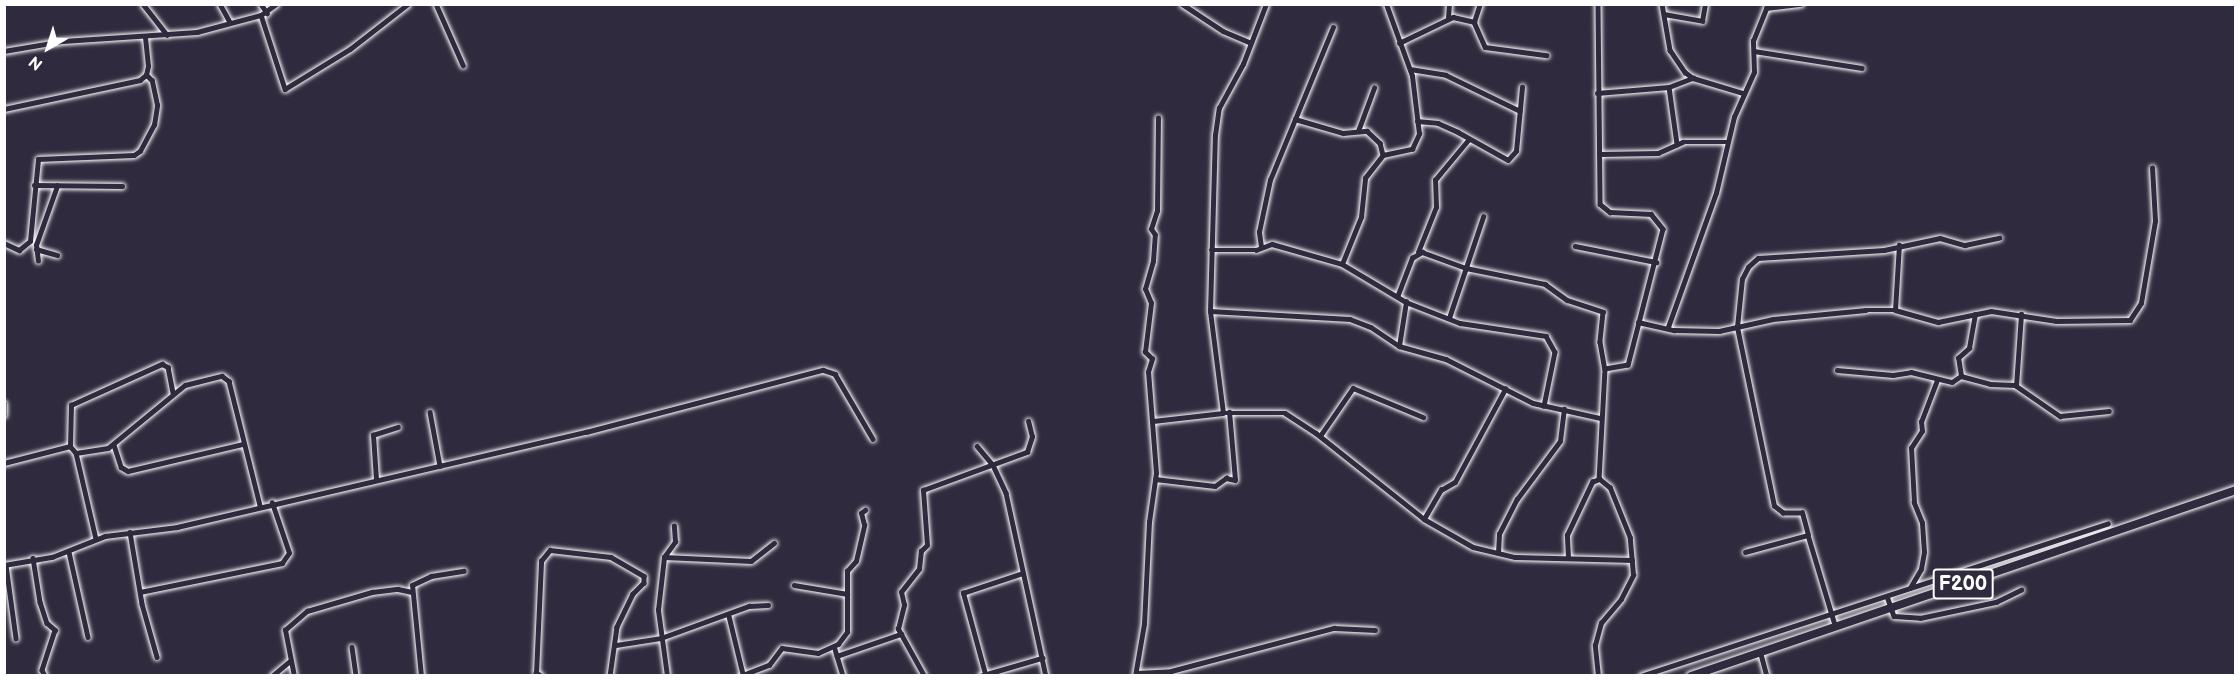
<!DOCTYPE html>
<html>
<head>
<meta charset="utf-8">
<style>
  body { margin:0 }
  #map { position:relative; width:2240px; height:680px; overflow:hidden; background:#2f2a3d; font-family:"Balsamiq Sans",sans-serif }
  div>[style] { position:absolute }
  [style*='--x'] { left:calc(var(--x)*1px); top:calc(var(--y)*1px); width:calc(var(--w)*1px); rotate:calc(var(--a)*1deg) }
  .roads { filter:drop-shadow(0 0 2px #fff) drop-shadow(0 0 2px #fff) }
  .street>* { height:4.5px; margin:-2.25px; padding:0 2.25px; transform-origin:2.25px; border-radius:2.25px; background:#2f2a3d }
  .primary>* { height:8px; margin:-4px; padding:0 4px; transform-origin:4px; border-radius:4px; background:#2f2a3d }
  span { translate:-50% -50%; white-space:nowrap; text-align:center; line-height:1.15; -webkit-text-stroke:6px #2f2a3d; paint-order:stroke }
  .shield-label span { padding:2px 4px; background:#2f2a3d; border:2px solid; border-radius:4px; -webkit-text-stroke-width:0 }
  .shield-label { font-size:20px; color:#fff; font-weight:700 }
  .frame { position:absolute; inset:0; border:6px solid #fff; pointer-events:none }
  .north { position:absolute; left:18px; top:18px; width:60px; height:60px; -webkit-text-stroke:4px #2f2a3d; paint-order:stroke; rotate:219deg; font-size:16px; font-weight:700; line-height:24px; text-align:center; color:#fff }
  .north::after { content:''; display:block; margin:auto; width:21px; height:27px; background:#fff; clip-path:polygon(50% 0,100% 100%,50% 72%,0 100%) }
</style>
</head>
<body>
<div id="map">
  <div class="roads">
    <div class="street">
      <i style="--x:143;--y:4;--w:39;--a:52"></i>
      <i style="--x:220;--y:4;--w:21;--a:61"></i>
      <i style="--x:261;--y:4;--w:11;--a:56"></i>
      <i style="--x:436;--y:4;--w:67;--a:66.1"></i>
      <i style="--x:1182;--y:4;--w:49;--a:33.4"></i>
      <i style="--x:1223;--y:31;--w:30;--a:23"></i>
      <i style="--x:1598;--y:4;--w:200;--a:89.4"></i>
      <i style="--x:1600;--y:204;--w:13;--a:39"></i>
      <i style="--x:1610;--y:212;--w:41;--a:2.8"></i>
      <i style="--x:1651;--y:214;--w:19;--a:51"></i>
      <i style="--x:1663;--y:229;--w:140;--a:104.4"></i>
      <i style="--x:1628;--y:365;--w:23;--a:170"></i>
      <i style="--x:1662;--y:4;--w:47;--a:80.1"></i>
      <i style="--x:1670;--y:50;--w:27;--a:56"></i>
      <i style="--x:1685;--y:72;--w:10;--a:37"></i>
      <i style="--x:1693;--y:78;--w:52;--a:16.7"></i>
      <i style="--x:1766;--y:8;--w:35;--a:-7"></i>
      <i style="--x:1664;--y:14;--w:39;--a:10"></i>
      <i style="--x:1702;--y:21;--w:17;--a:-80"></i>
      <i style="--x:261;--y:15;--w:78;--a:72"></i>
      <i style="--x:285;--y:89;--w:76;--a:-31.6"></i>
      <i style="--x:350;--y:49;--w:73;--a:-37.8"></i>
      <i style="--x:1448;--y:18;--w:14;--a:-86"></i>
      <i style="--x:1474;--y:22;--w:19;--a:-72"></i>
      <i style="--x:1399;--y:43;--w:60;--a:-25.7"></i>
      <i style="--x:1453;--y:17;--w:22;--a:13"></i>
      <i style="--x:1474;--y:22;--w:27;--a:66"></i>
      <i style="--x:1485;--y:47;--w:62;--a:7.5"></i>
      <i style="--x:4;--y:51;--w:60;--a:-9.6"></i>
      <i style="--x:63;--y:41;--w:134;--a:-3.8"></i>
      <i style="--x:197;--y:32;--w:66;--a:-14.9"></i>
      <i style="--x:261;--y:15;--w:19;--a:-36"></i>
      <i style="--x:1754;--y:51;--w:109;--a:8.9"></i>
      <i style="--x:1410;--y:69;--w:36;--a:9"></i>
      <i style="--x:1446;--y:75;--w:82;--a:25.9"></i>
      <i style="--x:1669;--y:87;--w:58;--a:82"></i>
      <i style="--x:1597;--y:93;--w:72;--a:-4.8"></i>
      <i style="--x:1669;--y:87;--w:26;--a:-21"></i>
      <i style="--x:4;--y:109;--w:139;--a:-12"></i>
      <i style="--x:140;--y:80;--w:8;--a:-40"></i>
      <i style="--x:146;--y:75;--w:9;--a:-77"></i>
      <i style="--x:148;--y:66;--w:28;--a:-96"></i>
      <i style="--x:1295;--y:119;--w:50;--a:16.3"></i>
      <i style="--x:1343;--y:133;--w:24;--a:-5"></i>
      <i style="--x:1367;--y:131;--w:18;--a:43"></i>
      <i style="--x:1380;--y:143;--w:12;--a:76"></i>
      <i style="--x:1417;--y:121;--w:21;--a:5"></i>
      <i style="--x:1438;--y:123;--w:22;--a:24"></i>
      <i style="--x:1458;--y:132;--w:57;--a:29.2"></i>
      <i style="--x:1508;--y:160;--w:12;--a:-48"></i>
      <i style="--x:1516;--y:151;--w:64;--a:-84.6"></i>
      <i style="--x:1358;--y:131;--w:46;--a:-69.6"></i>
      <i style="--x:1599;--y:154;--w:59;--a:-1"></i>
      <i style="--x:1658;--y:153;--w:27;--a:-24"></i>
      <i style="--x:1683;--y:142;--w:44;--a:0"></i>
      <i style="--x:34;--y:185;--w:88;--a:0.7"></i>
      <i style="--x:4;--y:243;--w:17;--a:25"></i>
      <i style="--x:19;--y:250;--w:14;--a:-39"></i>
      <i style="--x:30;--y:241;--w:82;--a:-84.4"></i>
      <i style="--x:38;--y:159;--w:96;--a:-2.4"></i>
      <i style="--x:134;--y:155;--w:7;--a:-34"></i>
      <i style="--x:140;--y:151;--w:30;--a:-62"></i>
      <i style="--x:154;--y:125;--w:20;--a:-81"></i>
      <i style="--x:157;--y:105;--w:25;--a:-102"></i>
      <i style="--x:152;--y:81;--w:8;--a:-135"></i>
      <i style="--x:1575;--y:246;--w:83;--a:11.2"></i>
      <i style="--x:1261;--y:247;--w:15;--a:-98"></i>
      <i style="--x:1259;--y:232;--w:53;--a:-78.1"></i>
      <i style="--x:1270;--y:180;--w:165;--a:-67.6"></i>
      <i style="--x:36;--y:249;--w:22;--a:16"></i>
      <i style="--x:1211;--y:250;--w:45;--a:0"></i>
      <i style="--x:1256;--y:250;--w:17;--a:-21"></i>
      <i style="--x:1272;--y:244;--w:73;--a:15.9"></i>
      <i style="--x:1342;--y:264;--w:74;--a:30.7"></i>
      <i style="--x:1406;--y:302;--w:58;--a:21.3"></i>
      <i style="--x:1460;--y:323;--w:87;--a:8.6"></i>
      <i style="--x:1546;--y:336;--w:18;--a:61"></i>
      <i style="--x:1555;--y:352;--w:55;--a:101.5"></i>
      <i style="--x:1418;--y:252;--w:48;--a:-68.2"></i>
      <i style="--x:1436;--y:207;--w:27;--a:-92"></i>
      <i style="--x:1435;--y:180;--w:53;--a:-50.3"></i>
      <i style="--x:38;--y:261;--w:16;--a:-97"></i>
      <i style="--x:36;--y:245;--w:63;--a:-70.4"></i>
      <i style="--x:1342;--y:264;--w:51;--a:-68"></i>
      <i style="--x:1361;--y:217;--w:39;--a:-84"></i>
      <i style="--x:1365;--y:178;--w:29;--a:-52"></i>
      <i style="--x:1383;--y:155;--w:30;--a:-12"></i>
      <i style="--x:1412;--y:149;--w:17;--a:-65"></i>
      <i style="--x:1419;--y:134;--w:58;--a:-96.9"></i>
      <i style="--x:1412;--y:76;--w:77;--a:-109.9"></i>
      <i style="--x:1397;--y:297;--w:42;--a:-69"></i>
      <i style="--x:1412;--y:258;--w:12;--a:-31"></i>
      <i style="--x:1422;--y:252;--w:47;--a:20"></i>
      <i style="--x:1466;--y:268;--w:81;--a:11.4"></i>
      <i style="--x:1545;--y:284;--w:27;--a:36"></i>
      <i style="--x:1567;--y:300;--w:38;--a:18"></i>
      <i style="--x:1603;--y:312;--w:30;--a:96"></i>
      <i style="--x:1600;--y:342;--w:27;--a:80"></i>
      <i style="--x:1605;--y:369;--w:110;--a:93.1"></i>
      <i style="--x:1895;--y:310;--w:65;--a:-86.5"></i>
      <i style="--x:1210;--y:311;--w:140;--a:3.3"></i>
      <i style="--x:1350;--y:319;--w:22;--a:21"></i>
      <i style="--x:1371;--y:327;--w:34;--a:34"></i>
      <i style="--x:1399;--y:346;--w:49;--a:15.5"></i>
      <i style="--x:1446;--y:359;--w:97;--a:26.8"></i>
      <i style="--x:1533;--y:403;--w:69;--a:12.6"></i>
      <i style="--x:1449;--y:318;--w:107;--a:-71.4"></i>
      <i style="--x:1638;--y:322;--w:37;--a:13"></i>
      <i style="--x:1674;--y:330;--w:45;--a:1.3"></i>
      <i style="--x:1719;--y:331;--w:55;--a:-12.5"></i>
      <i style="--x:1773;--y:319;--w:93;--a:-5.5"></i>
      <i style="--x:1866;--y:310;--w:29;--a:0"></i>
      <i style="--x:1895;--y:310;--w:45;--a:15.6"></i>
      <i style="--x:1938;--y:322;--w:54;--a:-11.7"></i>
      <i style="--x:1991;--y:311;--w:66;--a:8.7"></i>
      <i style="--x:2056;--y:321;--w:74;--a:-0.8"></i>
      <i style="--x:2130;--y:320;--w:20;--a:-57"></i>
      <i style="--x:2141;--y:303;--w:83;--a:-80.3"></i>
      <i style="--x:2155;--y:221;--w:53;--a:-93.2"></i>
      <i style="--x:1668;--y:327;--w:142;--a:-70.3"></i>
      <i style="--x:1716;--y:193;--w:78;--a:-76.7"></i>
      <i style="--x:1734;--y:117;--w:49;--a:-66"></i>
      <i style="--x:1754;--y:72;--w:31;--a:-92"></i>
      <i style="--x:1753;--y:41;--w:40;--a:-68"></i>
      <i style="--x:1399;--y:346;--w:45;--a:-81"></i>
      <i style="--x:1837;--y:370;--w:56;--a:5.1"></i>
      <i style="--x:1893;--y:375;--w:18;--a:-9"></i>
      <i style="--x:1911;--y:372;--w:42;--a:13.7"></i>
      <i style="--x:1952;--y:382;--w:11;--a:-34"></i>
      <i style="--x:1961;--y:376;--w:18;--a:-99"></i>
      <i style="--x:1958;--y:358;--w:15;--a:-42"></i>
      <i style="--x:1969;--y:348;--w:34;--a:-80"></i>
      <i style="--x:1961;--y:376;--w:30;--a:15"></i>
      <i style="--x:1990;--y:384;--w:25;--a:2"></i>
      <i style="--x:2015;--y:385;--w:55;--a:34.6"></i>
      <i style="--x:2060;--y:416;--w:49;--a:-5.8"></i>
      <i style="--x:2016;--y:386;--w:72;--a:-86"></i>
      <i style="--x:4;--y:403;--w:12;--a:90"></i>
      <i style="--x:430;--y:412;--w:55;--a:79.5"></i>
      <i style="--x:1223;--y:413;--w:103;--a:-97.3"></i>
      <i style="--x:1210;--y:311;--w:176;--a:-88.4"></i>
      <i style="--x:1215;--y:135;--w:27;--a:-82"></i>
      <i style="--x:1219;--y:108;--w:50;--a:-61.4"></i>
      <i style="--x:1243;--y:64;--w:64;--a:-69"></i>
      <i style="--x:1153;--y:421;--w:70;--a:-6.5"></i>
      <i style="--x:1223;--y:413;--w:62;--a:0"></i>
      <i style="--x:1285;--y:413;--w:37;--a:33"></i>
      <i style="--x:1316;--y:433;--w:138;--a:38.5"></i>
      <i style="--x:1424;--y:519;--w:56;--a:29.7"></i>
      <i style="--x:1473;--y:547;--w:43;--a:13.4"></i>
      <i style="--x:1515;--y:557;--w:117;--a:1.5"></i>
      <i style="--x:1320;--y:436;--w:58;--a:-55.5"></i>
      <i style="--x:1353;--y:388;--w:76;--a:22.5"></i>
      <i style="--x:114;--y:445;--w:23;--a:72"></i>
      <i style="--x:121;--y:467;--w:8;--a:30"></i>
      <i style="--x:128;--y:471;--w:118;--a:-13.2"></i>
      <i style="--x:70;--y:446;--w:41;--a:-88.6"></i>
      <i style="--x:71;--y:405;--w:100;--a:-24.3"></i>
      <i style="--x:162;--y:364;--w:7;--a:27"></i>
      <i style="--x:168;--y:367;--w:26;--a:79"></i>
      <i style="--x:977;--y:446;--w:25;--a:50"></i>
      <i style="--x:993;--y:465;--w:31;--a:65"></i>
      <i style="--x:1006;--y:493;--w:187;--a:77.7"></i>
      <i style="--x:76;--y:453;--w:88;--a:76.9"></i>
      <i style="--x:4;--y:463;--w:68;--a:-14.4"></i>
      <i style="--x:70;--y:446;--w:9;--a:49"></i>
      <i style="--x:76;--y:453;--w:32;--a:-9"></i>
      <i style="--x:108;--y:448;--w:99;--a:-39.3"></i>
      <i style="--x:185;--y:385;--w:38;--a:-14"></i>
      <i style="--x:222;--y:376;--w:9;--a:36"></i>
      <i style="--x:229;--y:381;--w:128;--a:76"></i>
      <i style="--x:376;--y:479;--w:44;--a:-93.9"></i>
      <i style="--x:373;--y:435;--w:26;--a:-18"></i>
      <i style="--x:1155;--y:479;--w:60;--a:6.7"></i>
      <i style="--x:1215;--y:486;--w:14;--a:-36"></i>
      <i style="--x:1226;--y:478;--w:9;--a:13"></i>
      <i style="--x:1235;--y:480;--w:68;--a:-95"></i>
      <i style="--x:1424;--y:519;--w:34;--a:-60"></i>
      <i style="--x:1441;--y:490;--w:16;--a:-30"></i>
      <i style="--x:1455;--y:482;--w:106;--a:-61.7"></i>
      <i style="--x:130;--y:532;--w:73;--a:80.5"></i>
      <i style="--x:142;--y:604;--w:55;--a:74.2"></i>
      <i style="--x:1808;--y:535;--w:23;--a:-105"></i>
      <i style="--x:1802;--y:513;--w:19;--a:180"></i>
      <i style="--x:1783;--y:513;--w:11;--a:-142"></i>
      <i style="--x:1774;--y:506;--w:183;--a:-101.7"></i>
      <i style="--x:1737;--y:327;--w:48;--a:-84.1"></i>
      <i style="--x:1742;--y:279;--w:13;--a:-63"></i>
      <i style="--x:1748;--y:267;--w:13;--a:-42"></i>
      <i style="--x:1758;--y:258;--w:126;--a:-3.6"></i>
      <i style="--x:1884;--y:250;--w:57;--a:-12.1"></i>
      <i style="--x:1940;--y:238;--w:26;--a:16"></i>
      <i style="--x:1965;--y:245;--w:35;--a:-12"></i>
      <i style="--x:69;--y:552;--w:87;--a:77.4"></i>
      <i style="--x:1745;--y:552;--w:65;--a:-15.1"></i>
      <i style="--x:1808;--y:535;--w:94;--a:73.3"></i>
      <i style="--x:1498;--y:553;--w:19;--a:-87"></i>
      <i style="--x:1499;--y:534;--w:39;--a:-63"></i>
      <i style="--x:1517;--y:499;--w:72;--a:-53.4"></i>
      <i style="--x:1560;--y:441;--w:32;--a:-83"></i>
      <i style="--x:664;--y:557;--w:87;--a:2.6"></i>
      <i style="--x:751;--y:561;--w:29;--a:-38"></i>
      <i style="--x:1568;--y:557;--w:22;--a:-93"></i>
      <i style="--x:1567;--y:535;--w:59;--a:-64.7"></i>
      <i style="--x:1592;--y:482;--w:8;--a:-23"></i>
      <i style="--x:33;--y:558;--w:45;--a:81"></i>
      <i style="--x:40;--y:602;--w:22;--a:72"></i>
      <i style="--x:47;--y:623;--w:11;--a:41"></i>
      <i style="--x:55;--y:630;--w:42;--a:108"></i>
      <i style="--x:42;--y:670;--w:7;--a:63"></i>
      <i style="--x:4;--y:565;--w:49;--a:-9.5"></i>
      <i style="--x:52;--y:557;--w:57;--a:-21.6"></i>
      <i style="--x:105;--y:536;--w:73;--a:-7.1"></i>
      <i style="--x:177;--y:527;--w:420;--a:-13.1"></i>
      <i style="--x:586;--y:432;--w:245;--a:-14.7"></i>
      <i style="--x:823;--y:370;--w:13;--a:18"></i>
      <i style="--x:835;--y:374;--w:75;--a:59.7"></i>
      <i style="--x:6;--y:565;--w:74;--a:82.2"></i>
      <i style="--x:794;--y:585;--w:54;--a:9.6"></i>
      <i style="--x:1910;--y:588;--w:22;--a:-60"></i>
      <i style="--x:1921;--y:569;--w:17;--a:-80"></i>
      <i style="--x:1924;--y:552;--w:29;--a:-94"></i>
      <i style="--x:1922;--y:523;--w:22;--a:-112"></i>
      <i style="--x:1914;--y:503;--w:55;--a:-93.1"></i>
      <i style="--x:1911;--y:448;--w:20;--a:-57"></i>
      <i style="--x:1922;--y:431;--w:9;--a:-96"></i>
      <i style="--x:1921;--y:422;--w:45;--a:-69.1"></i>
      <i style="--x:140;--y:592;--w:145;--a:-11.5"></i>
      <i style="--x:282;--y:563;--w:12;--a:-55"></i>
      <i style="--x:289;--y:553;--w:53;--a:-108.8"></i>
      <i style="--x:1887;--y:596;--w:21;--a:71"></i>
      <i style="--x:1894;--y:616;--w:26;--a:4"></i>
      <i style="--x:1920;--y:618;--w:78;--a:-11.9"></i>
      <i style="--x:1996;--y:602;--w:28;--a:-26"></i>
      <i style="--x:729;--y:616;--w:60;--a:76.4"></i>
      <i style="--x:616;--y:645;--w:46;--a:-8.8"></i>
      <i style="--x:661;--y:638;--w:94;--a:-20"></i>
      <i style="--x:749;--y:606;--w:19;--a:-3"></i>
      <i style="--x:352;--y:647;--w:29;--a:82"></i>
      <i style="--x:835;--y:649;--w:7;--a:74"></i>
      <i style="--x:837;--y:656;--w:68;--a:-19"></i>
      <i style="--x:1761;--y:654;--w:23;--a:75"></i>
      <i style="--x:837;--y:656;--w:21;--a:73"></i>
      <i style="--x:1136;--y:673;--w:35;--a:-3"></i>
      <i style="--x:1171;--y:671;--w:169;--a:-14.8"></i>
      <i style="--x:1334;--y:628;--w:41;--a:2.8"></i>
      <i style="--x:985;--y:674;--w:84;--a:-105.2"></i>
      <i style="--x:963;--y:593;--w:63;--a:-18.4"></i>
      <i style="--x:272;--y:676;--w:23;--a:-40"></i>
      <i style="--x:294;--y:676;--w:47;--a:-101.1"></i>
      <i style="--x:285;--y:630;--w:29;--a:-41"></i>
      <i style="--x:307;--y:611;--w:68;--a:-16.3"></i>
      <i style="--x:372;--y:592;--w:26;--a:-7"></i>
      <i style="--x:398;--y:589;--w:14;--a:12"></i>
      <i style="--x:421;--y:676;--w:91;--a:-95.6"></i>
      <i style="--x:412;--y:585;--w:21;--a:-25"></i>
      <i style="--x:431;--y:576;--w:33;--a:-9"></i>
      <i style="--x:541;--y:676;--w:6;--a:-149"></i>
      <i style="--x:536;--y:673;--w:112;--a:-87.4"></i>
      <i style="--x:541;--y:561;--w:14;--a:-51"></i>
      <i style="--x:550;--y:550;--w:61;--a:6.5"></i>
      <i style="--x:611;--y:557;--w:38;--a:30"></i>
      <i style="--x:644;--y:576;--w:7;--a:90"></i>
      <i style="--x:644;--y:583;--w:16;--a:135"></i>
      <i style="--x:633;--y:594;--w:37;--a:116"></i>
      <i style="--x:617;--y:627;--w:49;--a:98.1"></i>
      <i style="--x:667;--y:676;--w:67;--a:-97.8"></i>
      <i style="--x:658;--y:610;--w:53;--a:-83.5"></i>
      <i style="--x:664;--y:557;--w:19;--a:-54"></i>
      <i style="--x:675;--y:542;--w:16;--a:-94"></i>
      <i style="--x:740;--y:676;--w:31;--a:-21"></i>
      <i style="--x:769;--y:665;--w:21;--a:-53"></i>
      <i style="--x:782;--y:648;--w:36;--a:8"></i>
      <i style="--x:818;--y:653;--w:22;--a:-24"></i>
      <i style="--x:838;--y:644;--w:15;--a:-53"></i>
      <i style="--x:847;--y:632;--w:61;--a:-90"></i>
      <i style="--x:847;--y:571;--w:13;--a:-48"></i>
      <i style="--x:856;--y:561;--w:37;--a:-77"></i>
      <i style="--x:864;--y:525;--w:12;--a:-104"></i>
      <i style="--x:861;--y:513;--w:5;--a:-37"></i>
      <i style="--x:924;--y:676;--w:54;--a:-119"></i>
      <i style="--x:898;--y:629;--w:25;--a:-76"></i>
      <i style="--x:904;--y:605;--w:13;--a:-103"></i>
      <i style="--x:901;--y:592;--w:29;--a:-52"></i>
      <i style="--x:919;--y:569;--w:18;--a:-84"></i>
      <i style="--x:921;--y:551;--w:8;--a:-45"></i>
      <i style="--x:927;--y:545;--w:55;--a:-94.2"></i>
      <i style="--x:923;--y:490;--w:111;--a:-20.1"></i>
      <i style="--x:1027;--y:452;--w:16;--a:-72"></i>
      <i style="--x:1032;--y:437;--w:16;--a:-104"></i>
      <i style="--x:980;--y:676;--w:65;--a:-16.2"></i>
      <i style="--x:1135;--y:676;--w:53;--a:-80.2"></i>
      <i style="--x:1144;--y:624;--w:102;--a:-87.2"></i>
      <i style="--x:1149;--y:522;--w:49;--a:-81.9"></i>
      <i style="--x:1156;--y:473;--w:101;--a:-94.5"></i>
      <i style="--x:1148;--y:372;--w:14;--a:-73"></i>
      <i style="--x:1152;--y:359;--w:10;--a:-135"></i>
      <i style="--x:1145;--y:352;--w:49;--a:-83"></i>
      <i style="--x:1151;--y:303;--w:15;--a:-113"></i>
      <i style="--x:1145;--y:289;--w:29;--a:-74"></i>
      <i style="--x:1153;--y:261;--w:26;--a:-86"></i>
      <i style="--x:1155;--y:235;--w:7;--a:-124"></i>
      <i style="--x:1151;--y:229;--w:19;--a:-72"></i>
      <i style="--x:1157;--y:211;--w:93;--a:-89.4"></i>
      <i style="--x:1598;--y:676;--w:31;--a:-96"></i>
      <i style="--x:1595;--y:645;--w:23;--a:-75"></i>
      <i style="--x:1601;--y:623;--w:31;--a:-50"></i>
      <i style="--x:1621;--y:599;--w:27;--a:-63"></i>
      <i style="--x:1633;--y:575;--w:37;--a:-95"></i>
      <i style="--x:1630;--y:538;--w:54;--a:-111.8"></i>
      <i style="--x:1610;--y:488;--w:14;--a:-141"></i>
      <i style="--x:1641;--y:676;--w:491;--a:-18.1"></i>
    </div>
    <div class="primary">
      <i style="--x:1691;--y:676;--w:576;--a:-18.84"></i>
    </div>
  </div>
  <div class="shield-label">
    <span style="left:1963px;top:584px">F200</span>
  </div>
  <div class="frame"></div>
  <div class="north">N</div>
</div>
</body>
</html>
